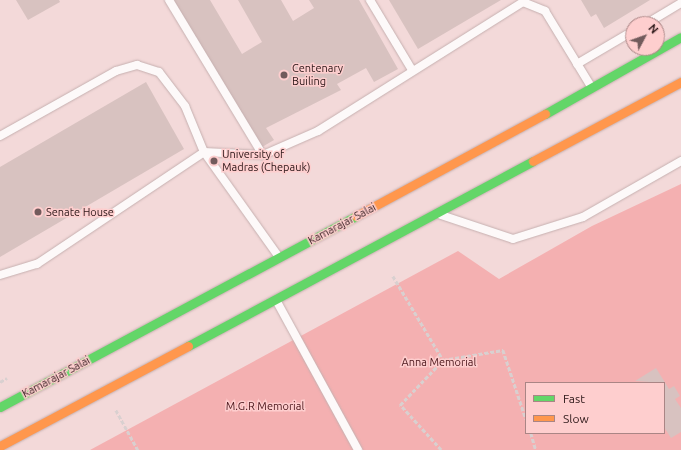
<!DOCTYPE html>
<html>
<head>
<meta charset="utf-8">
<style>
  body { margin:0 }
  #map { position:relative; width:681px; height:450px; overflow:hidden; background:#f3d9d9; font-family:Ubuntu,sans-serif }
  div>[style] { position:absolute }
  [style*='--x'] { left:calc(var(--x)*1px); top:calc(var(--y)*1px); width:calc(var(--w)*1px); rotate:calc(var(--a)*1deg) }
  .green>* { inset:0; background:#f4b0b1 }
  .building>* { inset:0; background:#d8c2c0 }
  .path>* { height:2.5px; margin-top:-1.25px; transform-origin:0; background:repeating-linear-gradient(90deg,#d9d0d0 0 4px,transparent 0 6px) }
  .roads { filter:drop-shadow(0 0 1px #c6b0b0) drop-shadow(0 0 1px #c6b0b0) }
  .lane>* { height:8px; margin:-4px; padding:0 4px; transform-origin:4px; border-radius:4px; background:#fdf9f9 }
  .fast>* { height:9px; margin:-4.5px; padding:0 4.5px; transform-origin:4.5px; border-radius:4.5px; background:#63d668 }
  .slow>* { height:9px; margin:-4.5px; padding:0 4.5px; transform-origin:4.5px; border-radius:4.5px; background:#ff974d }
  .dots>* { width:11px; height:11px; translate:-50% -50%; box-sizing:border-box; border:2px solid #fecece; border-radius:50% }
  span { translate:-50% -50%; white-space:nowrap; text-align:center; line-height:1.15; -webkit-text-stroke:3px #fecece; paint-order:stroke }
  .poi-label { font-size:11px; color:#2c1718 }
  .left { translate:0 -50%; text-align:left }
  .street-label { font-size:11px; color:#2c1718 }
  .park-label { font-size:11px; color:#4a151a }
  .legend { position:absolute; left:525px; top:382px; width:140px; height:52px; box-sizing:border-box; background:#fecece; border:1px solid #aa8585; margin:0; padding:5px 7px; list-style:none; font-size:12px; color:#2c1718 }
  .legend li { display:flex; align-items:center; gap:8px; height:20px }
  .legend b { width:20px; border:1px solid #aa8585 }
  .north { position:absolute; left:625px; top:16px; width:40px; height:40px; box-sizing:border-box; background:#fecece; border:1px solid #aa8585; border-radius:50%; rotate:49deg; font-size:11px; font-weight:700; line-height:16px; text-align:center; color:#2c1718 }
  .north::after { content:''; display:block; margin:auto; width:14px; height:18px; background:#725b5c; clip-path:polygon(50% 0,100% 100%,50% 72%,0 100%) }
</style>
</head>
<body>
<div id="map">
  <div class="green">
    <i style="clip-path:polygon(evenodd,681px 184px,681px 450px,90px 450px,458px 251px,499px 279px,592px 226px,681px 184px,526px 383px,664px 383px,664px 433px,526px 433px,526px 383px)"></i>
  </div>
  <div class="building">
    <i style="clip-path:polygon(16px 0,59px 0,60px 2px,28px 20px)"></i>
    <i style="clip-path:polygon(172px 0,210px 0,242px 54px,262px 42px,238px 0,281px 0,293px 21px,314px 8px,309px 0,359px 0,398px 69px,374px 82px,366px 68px,337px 84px,341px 90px,266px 128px,274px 140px,257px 150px)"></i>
    <i style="clip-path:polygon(389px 0,501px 0,418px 49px)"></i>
    <i style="clip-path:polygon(581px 0,650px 0,604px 28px,596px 14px,591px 17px)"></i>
    <i style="clip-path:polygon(146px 82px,184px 149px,0 257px,0 167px)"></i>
    <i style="clip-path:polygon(656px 368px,669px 389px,674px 386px,680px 396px,675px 399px,681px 408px,681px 432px,671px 438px,664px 427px,664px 383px,635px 381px)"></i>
  </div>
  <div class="path">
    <i style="--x:393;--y:276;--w:98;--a:59.2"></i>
    <i style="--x:0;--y:382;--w:8;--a:-30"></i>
    <i style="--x:116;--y:410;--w:46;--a:61.2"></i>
    <i style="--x:531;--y:433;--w:18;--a:74"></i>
    <i style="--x:441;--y:450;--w:61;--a:-132.3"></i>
    <i style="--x:400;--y:405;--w:62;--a:-46.3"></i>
    <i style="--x:443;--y:360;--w:61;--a:-9.5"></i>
    <i style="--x:503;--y:350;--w:73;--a:71.6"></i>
  </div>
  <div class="roads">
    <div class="lane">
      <i style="--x:169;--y:0;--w:181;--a:58.8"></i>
      <i style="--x:370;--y:0;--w:82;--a:59"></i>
      <i style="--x:646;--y:24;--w:41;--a:-31"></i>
      <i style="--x:577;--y:64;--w:65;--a:-30.5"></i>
      <i style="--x:0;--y:136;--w:133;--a:-29.3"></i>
      <i style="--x:116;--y:71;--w:22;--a:-16"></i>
      <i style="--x:137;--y:65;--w:23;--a:18"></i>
      <i style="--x:159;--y:72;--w:43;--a:52.6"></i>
      <i style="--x:185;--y:106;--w:50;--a:67.6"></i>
      <i style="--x:204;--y:152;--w:129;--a:54.5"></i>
      <i style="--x:441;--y:215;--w:76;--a:18.4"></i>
      <i style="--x:513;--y:239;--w:73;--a:-17.4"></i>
      <i style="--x:583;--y:217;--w:113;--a:-29.7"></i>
      <i style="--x:0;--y:275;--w:39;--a:-17"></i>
      <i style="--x:37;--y:264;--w:201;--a:-33.8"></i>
      <i style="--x:204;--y:152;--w:59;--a:2.9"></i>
      <i style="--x:263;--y:155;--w:60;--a:-23.6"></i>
      <i style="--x:318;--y:131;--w:242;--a:-32.2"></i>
      <i style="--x:523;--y:2;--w:24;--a:22"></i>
      <i style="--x:545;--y:11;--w:90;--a:58.6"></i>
      <i style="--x:276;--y:300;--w:171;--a:61.3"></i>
    </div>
    <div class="fast">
      <i style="--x:545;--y:114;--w:156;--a:-29.5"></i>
      <i style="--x:188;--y:346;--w:391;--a:-28.2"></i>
      <i style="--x:0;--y:407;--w:404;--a:-28.2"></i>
    </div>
    <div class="slow">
      <i style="--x:533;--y:161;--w:168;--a:-28.1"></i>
      <i style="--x:356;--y:216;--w:215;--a:-28.4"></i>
      <i style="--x:0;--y:446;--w:213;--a:-28"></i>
    </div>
  </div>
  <div class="dots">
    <i style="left:284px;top:75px;background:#725b5c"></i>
    <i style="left:214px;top:161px;background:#725b5c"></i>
    <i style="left:38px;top:212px;background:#725b5c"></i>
  </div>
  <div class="poi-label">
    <span class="left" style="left:292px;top:75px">Centenary<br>Builing</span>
    <span class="left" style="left:222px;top:161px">University of<br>Madras (Chepauk)</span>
    <span class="left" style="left:46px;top:212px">Senate House</span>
  </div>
  <div class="street-label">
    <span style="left:342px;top:224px;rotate:-28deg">Kamarajar Salai</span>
    <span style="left:56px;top:377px;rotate:-28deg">Kamarajar Salai</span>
  </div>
  <div class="park-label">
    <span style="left:439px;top:362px">Anna Memorial</span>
    <span style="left:265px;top:406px">M.G.R Memorial</span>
  </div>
  <ul class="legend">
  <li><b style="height:5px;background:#63d668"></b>Fast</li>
  <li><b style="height:5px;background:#ff974d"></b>Slow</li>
  </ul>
  <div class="north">N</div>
</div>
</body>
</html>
